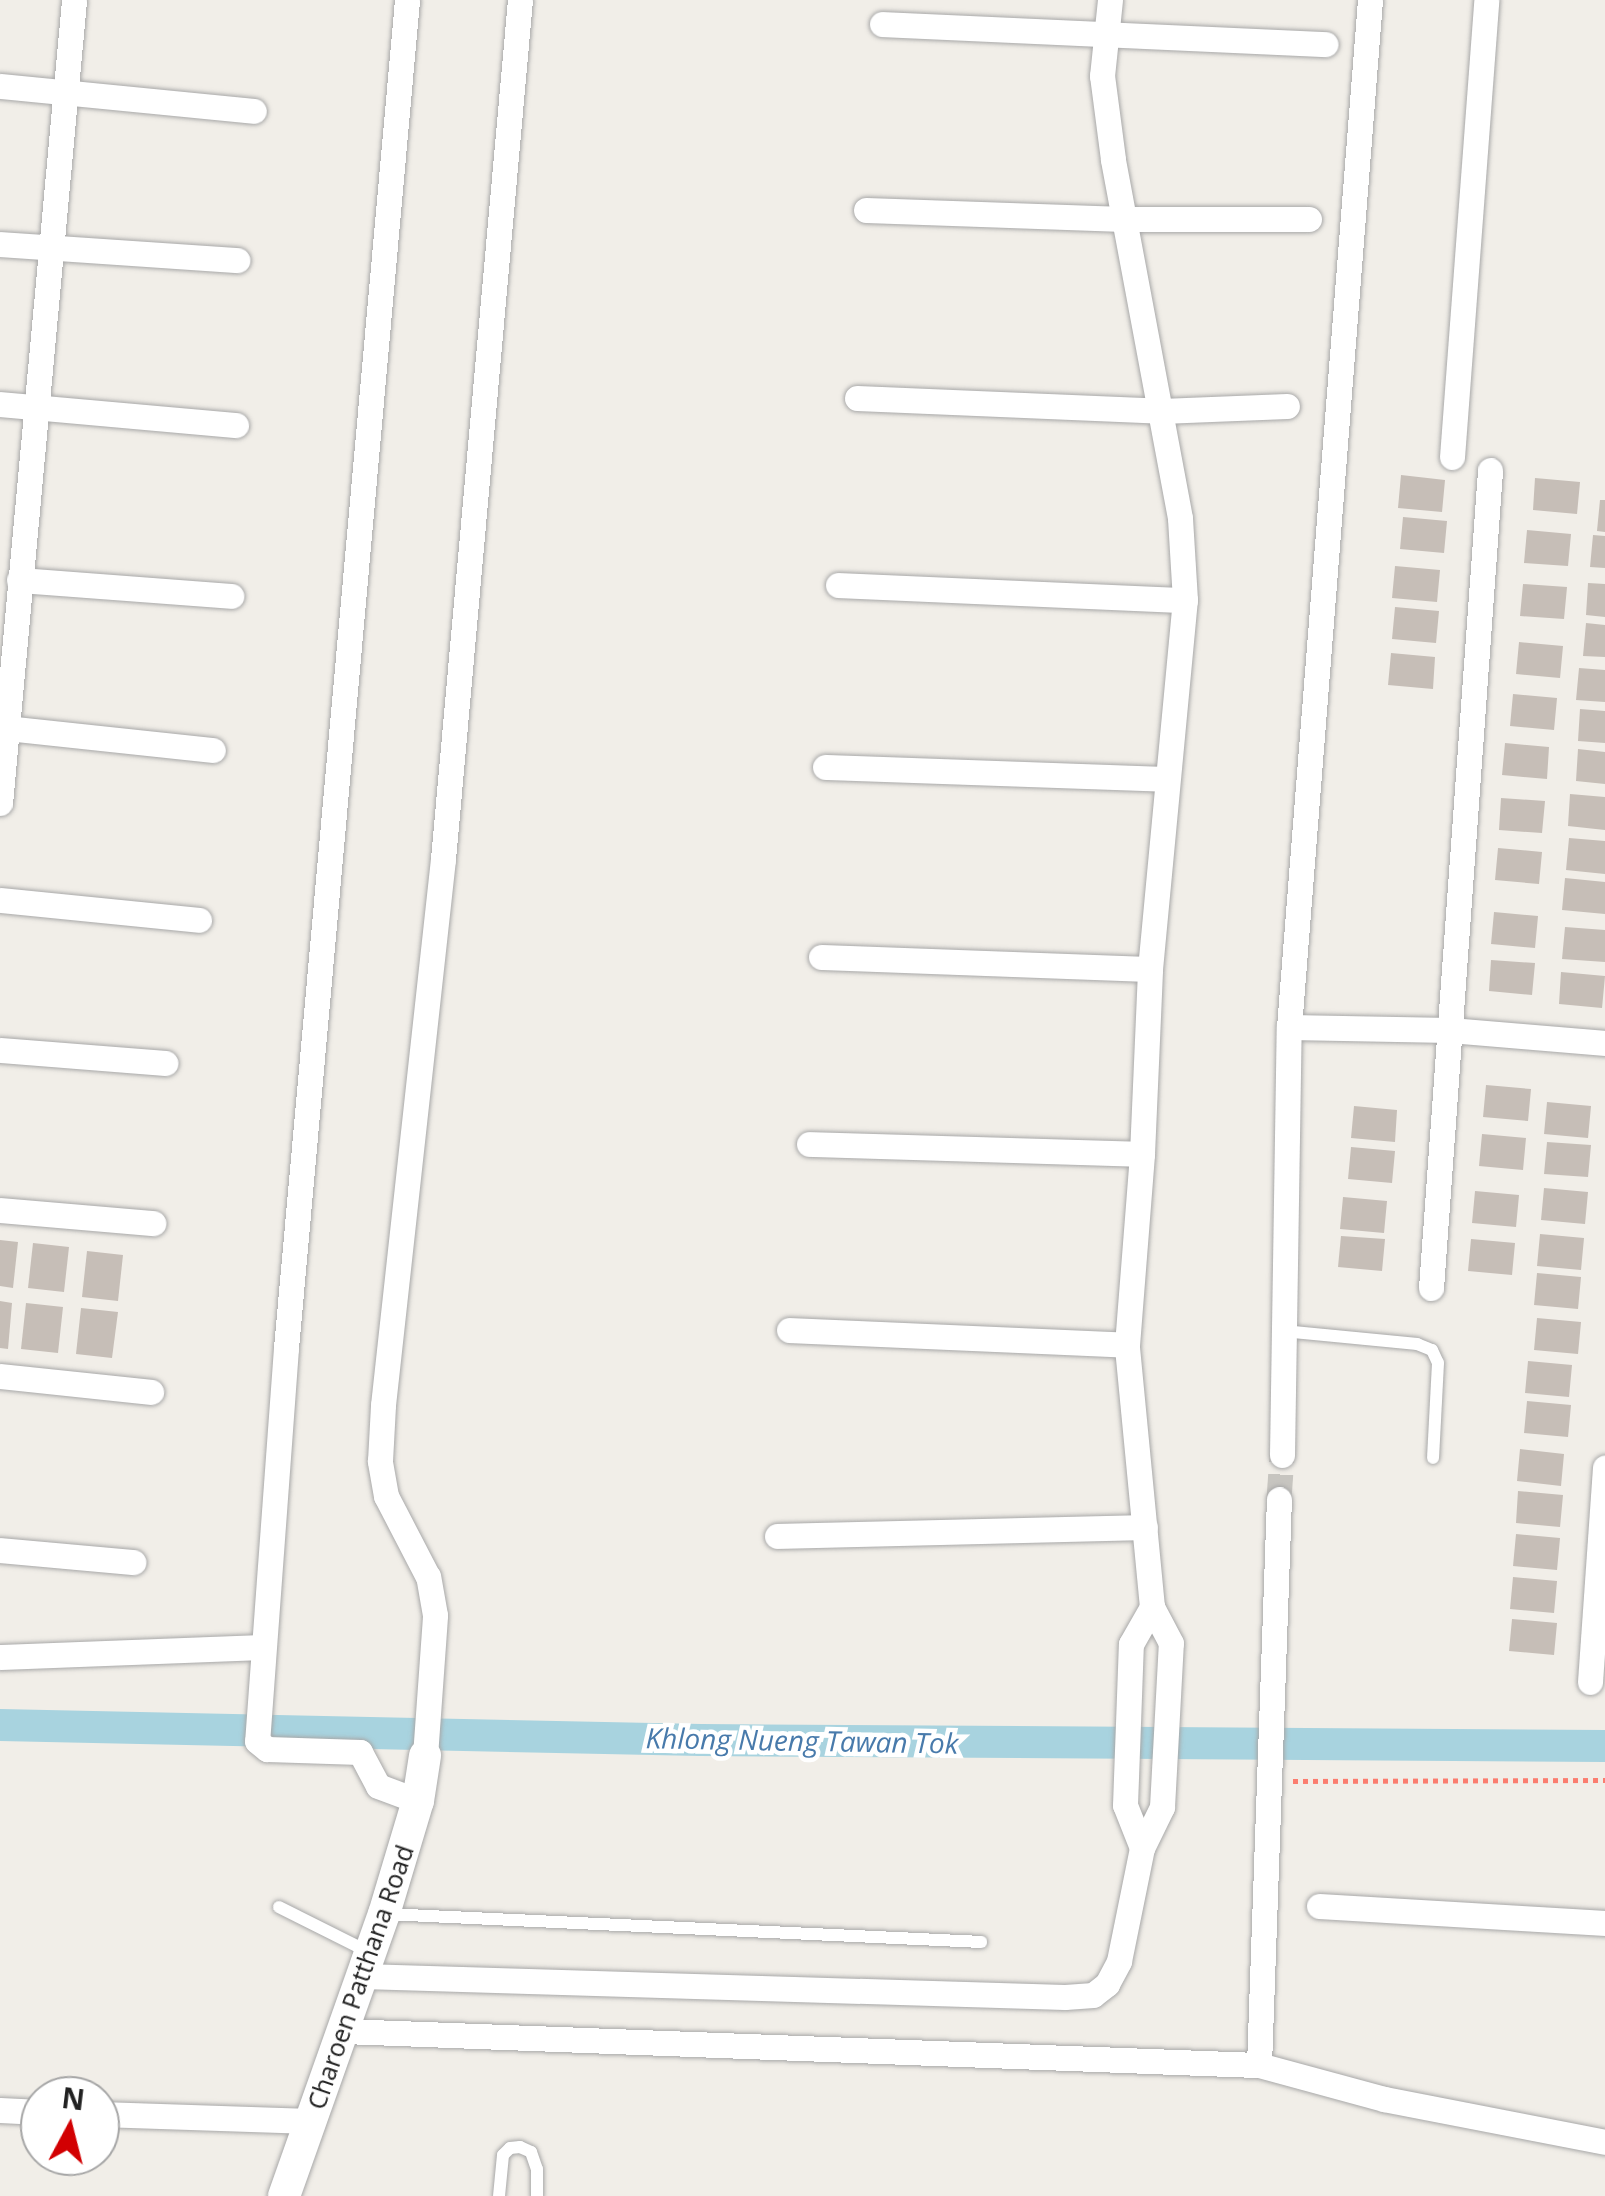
<!DOCTYPE html>
<html>
<head>
<meta charset="utf-8">
<style>
  body { margin:0 }
  #map { position:relative; width:1605px; height:2196px; overflow:hidden; background:#f1eee8; font-family:"Open Sans",sans-serif }
  div>[style] { position:absolute }
  [style*='--x'] { left:calc(var(--x)*1px); top:calc(var(--y)*1px); width:calc(var(--w)*1px); rotate:calc(var(--a)*1deg) }
  .canal>* { height:32px; margin:-16px; padding:0 16px; transform-origin:16px; border-radius:16px; background:#a8d3df }
  .building>* { inset:0; background:#c6beb7 }
  .minor-tunnel>* { height:25px; margin-top:-12.5px; transform-origin:0; background:repeating-linear-gradient(90deg,#c7c5c0 0 25px,transparent 0 37px) }
  .path>* { height:5px; margin-top:-2.5px; transform-origin:0; background:repeating-linear-gradient(90deg,#fb7d6f 0 5px,transparent 0 10px) }
  .roads { filter:drop-shadow(0 0 2px #a8a8a8) drop-shadow(0 0 2px #a8a8a8) }
  .service>* { height:12px; margin:-6px; padding:0 6px; transform-origin:6px; border-radius:6px; background:#fff }
  .minor>* { height:25px; margin:-12.5px; padding:0 12.5px; transform-origin:12.5px; border-radius:12.5px; background:#fff }
  .tertiary>* { height:32px; margin:-16px; padding:0 16px; transform-origin:16px; border-radius:16px; background:#fff }
  span { translate:-50% -50%; white-space:nowrap; text-align:center; line-height:1.15; -webkit-text-stroke:9px #fff; paint-order:stroke }
  .street-label { font-size:25px; color:#212121 }
  .water-label { font-size:28px; color:#487aab; font-style:italic }
  .north { position:absolute; left:20px; top:2076px; width:100px; height:100px; box-sizing:border-box; background:#fff; border:2px solid #a6a6a6; border-radius:50%; rotate:7deg; font-size:28px; font-weight:700; line-height:40px; text-align:center; color:#212121 }
  .north::after { content:''; display:block; margin:auto; width:35px; height:45px; background:#d20002; clip-path:polygon(50% 0,100% 100%,50% 72%,0 100%) }
</style>
</head>
<body>
<div id="map">
  <div class="canal">
    <i style="--x:0;--y:1725;--w:701;--a:1.23"></i>
    <i style="--x:701;--y:1740;--w:904;--a:0.38"></i>
  </div>
  <div class="building">
    <i style="clip-path:polygon(1401px 475px,1445px 480px,1442px 512px,1398px 508px)"></i>
    <i style="clip-path:polygon(1535px 478px,1580px 482px,1577px 514px,1533px 510px)"></i>
    <i style="clip-path:polygon(1600px 500px,1605px 500px,1605px 532px,1597px 531px)"></i>
    <i style="clip-path:polygon(1403px 517px,1447px 521px,1444px 553px,1400px 549px)"></i>
    <i style="clip-path:polygon(1527px 530px,1571px 534px,1568px 566px,1524px 563px)"></i>
    <i style="clip-path:polygon(1593px 535px,1605px 536px,1605px 568px,1590px 567px)"></i>
    <i style="clip-path:polygon(1395px 566px,1440px 570px,1437px 602px,1392px 598px)"></i>
    <i style="clip-path:polygon(1588px 583px,1605px 584px,1605px 617px,1586px 615px)"></i>
    <i style="clip-path:polygon(1523px 584px,1567px 587px,1564px 619px,1520px 616px)"></i>
    <i style="clip-path:polygon(1395px 607px,1439px 611px,1436px 643px,1392px 639px)"></i>
    <i style="clip-path:polygon(1586px 623px,1605px 625px,1605px 657px,1583px 656px)"></i>
    <i style="clip-path:polygon(1519px 642px,1563px 646px,1560px 678px,1516px 674px)"></i>
    <i style="clip-path:polygon(1391px 653px,1435px 657px,1433px 689px,1388px 685px)"></i>
    <i style="clip-path:polygon(1579px 668px,1605px 670px,1605px 702px,1576px 700px)"></i>
    <i style="clip-path:polygon(1513px 694px,1557px 698px,1554px 730px,1510px 726px)"></i>
    <i style="clip-path:polygon(1580px 709px,1605px 711px,1605px 743px,1578px 741px)"></i>
    <i style="clip-path:polygon(1505px 743px,1549px 747px,1547px 779px,1502px 775px)"></i>
    <i style="clip-path:polygon(1578px 749px,1605px 752px,1605px 784px,1576px 781px)"></i>
    <i style="clip-path:polygon(1570px 794px,1605px 797px,1605px 830px,1568px 826px)"></i>
    <i style="clip-path:polygon(1501px 798px,1545px 801px,1542px 833px,1499px 830px)"></i>
    <i style="clip-path:polygon(1569px 838px,1605px 841px,1605px 874px,1566px 870px)"></i>
    <i style="clip-path:polygon(1498px 848px,1542px 852px,1539px 884px,1495px 880px)"></i>
    <i style="clip-path:polygon(1565px 878px,1605px 882px,1605px 914px,1562px 910px)"></i>
    <i style="clip-path:polygon(1494px 912px,1538px 916px,1535px 948px,1491px 944px)"></i>
    <i style="clip-path:polygon(1565px 927px,1605px 930px,1605px 962px,1562px 959px)"></i>
    <i style="clip-path:polygon(1491px 960px,1535px 963px,1532px 995px,1489px 991px)"></i>
    <i style="clip-path:polygon(1561px 972px,1605px 976px,1602px 1008px,1559px 1004px)"></i>
    <i style="clip-path:polygon(1486px 1085px,1531px 1089px,1528px 1121px,1483px 1117px)"></i>
    <i style="clip-path:polygon(1547px 1102px,1591px 1106px,1588px 1138px,1544px 1134px)"></i>
    <i style="clip-path:polygon(1354px 1106px,1397px 1110px,1395px 1142px,1351px 1138px)"></i>
    <i style="clip-path:polygon(1482px 1134px,1526px 1138px,1523px 1170px,1479px 1166px)"></i>
    <i style="clip-path:polygon(1547px 1142px,1591px 1145px,1588px 1177px,1544px 1174px)"></i>
    <i style="clip-path:polygon(1351px 1147px,1395px 1151px,1392px 1183px,1348px 1179px)"></i>
    <i style="clip-path:polygon(1544px 1188px,1588px 1192px,1585px 1224px,1541px 1220px)"></i>
    <i style="clip-path:polygon(1475px 1191px,1519px 1195px,1516px 1227px,1472px 1223px)"></i>
    <i style="clip-path:polygon(1343px 1197px,1387px 1201px,1384px 1233px,1340px 1229px)"></i>
    <i style="clip-path:polygon(1540px 1234px,1584px 1238px,1581px 1270px,1537px 1266px)"></i>
    <i style="clip-path:polygon(1341px 1236px,1385px 1239px,1382px 1271px,1338px 1267px)"></i>
    <i style="clip-path:polygon(1471px 1239px,1515px 1243px,1512px 1275px,1468px 1271px)"></i>
    <i style="clip-path:polygon(0 1240px,18px 1242px,13px 1288px,0 1286px)"></i>
    <i style="clip-path:polygon(33px 1243px,69px 1247px,64px 1292px,28px 1288px)"></i>
    <i style="clip-path:polygon(87px 1251px,123px 1255px,118px 1301px,82px 1297px)"></i>
    <i style="clip-path:polygon(1537px 1273px,1581px 1277px,1578px 1309px,1534px 1305px)"></i>
    <i style="clip-path:polygon(0 1301px,12px 1303px,8px 1349px,0 1348px)"></i>
    <i style="clip-path:polygon(26px 1303px,63px 1307px,58px 1353px,21px 1349px)"></i>
    <i style="clip-path:polygon(81px 1308px,118px 1312px,112px 1358px,76px 1354px)"></i>
    <i style="clip-path:polygon(1537px 1318px,1581px 1322px,1578px 1354px,1534px 1350px)"></i>
    <i style="clip-path:polygon(1528px 1361px,1572px 1365px,1569px 1397px,1525px 1393px)"></i>
    <i style="clip-path:polygon(1527px 1401px,1571px 1405px,1568px 1437px,1524px 1433px)"></i>
    <i style="clip-path:polygon(1520px 1449px,1564px 1454px,1561px 1486px,1517px 1481px)"></i>
    <i style="clip-path:polygon(1518px 1491px,1563px 1495px,1560px 1527px,1516px 1523px)"></i>
    <i style="clip-path:polygon(1516px 1534px,1560px 1538px,1557px 1570px,1513px 1566px)"></i>
    <i style="clip-path:polygon(1513px 1577px,1557px 1581px,1554px 1613px,1510px 1609px)"></i>
    <i style="clip-path:polygon(1512px 1619px,1557px 1623px,1554px 1655px,1509px 1651px)"></i>
  </div>
  <div class="minor-tunnel">
    <i style="--x:1279;--y:1499;--w:44;--a:-86.1"></i>
  </div>
  <div class="path">
    <i style="--x:1293;--y:1781;--w:312;--a:-0.2"></i>
  </div>
  <div class="roads">
    <div class="service">
      <i style="--x:1283;--y:1331;--w:135;--a:5.5"></i>
      <i style="--x:1417;--y:1344;--w:16;--a:22"></i>
      <i style="--x:1432;--y:1350;--w:14;--a:65"></i>
      <i style="--x:1438;--y:1363;--w:95;--a:93"></i>
      <i style="--x:279;--y:1907;--w:103;--a:26.6"></i>
      <i style="--x:386;--y:1914;--w:596;--a:2.69"></i>
      <i style="--x:499;--y:2196;--w:41;--a:-84.4"></i>
      <i style="--x:503;--y:2155;--w:10;--a:-45"></i>
      <i style="--x:510;--y:2148;--w:10;--a:-6"></i>
      <i style="--x:520;--y:2147;--w:12;--a:24"></i>
      <i style="--x:531;--y:2152;--w:18;--a:71"></i>
      <i style="--x:537;--y:2169;--w:27;--a:90"></i>
    </div>
    <div class="minor">
      <i style="--x:407;--y:0;--w:1353;--a:95.13"></i>
      <i style="--x:286;--y:1348;--w:394;--a:94.2"></i>
      <i style="--x:257;--y:1741;--w:13;--a:39"></i>
      <i style="--x:267;--y:1749;--w:93;--a:1.8"></i>
      <i style="--x:360;--y:1752;--w:38;--a:62"></i>
      <i style="--x:378;--y:1786;--w:43;--a:20.6"></i>
      <i style="--x:882;--y:24;--w:444;--a:2.6"></i>
      <i style="--x:0;--y:86;--w:255;--a:5.6"></i>
      <i style="--x:866;--y:210;--w:258;--a:2"></i>
      <i style="--x:1124;--y:219;--w:185;--a:0"></i>
      <i style="--x:0;--y:244;--w:238;--a:3.9"></i>
      <i style="--x:857;--y:398;--w:304;--a:2.4"></i>
      <i style="--x:1161;--y:411;--w:126;--a:-2.3"></i>
      <i style="--x:0;--y:404;--w:237;--a:5.1"></i>
      <i style="--x:1452;--y:457;--w:458;--a:-85.7"></i>
      <i style="--x:19;--y:580;--w:213;--a:4.3"></i>
      <i style="--x:838;--y:585;--w:347;--a:2.5"></i>
      <i style="--x:6;--y:728;--w:208;--a:6.1"></i>
      <i style="--x:825;--y:767;--w:342;--a:2"></i>
      <i style="--x:0;--y:803;--w:806;--a:-84.73"></i>
      <i style="--x:0;--y:900;--w:200;--a:5.7"></i>
      <i style="--x:821;--y:957;--w:329;--a:2.1"></i>
      <i style="--x:1289;--y:1027;--w:161;--a:1.1"></i>
      <i style="--x:1450;--y:1030;--w:156;--a:4.8"></i>
      <i style="--x:0;--y:1050;--w:166;--a:4.5"></i>
      <i style="--x:809;--y:1144;--w:333;--a:1.7"></i>
      <i style="--x:0;--y:1210;--w:154;--a:4.9"></i>
      <i style="--x:1431;--y:1288;--w:820;--a:-85.87"></i>
      <i style="--x:789;--y:1330;--w:338;--a:2.5"></i>
      <i style="--x:0;--y:1376;--w:152;--a:6"></i>
      <i style="--x:1282;--y:1455;--w:428;--a:-89.1"></i>
      <i style="--x:1289;--y:1027;--w:1030;--a:-85.49"></i>
      <i style="--x:777;--y:1536;--w:368;--a:-1.4"></i>
      <i style="--x:0;--y:1550;--w:134;--a:5.2"></i>
      <i style="--x:0;--y:1657;--w:263;--a:-2.2"></i>
      <i style="--x:1590;--y:1682;--w:215;--a:-86"></i>
      <i style="--x:425;--y:1756;--w:141;--a:-85.9"></i>
      <i style="--x:435;--y:1615;--w:39;--a:-100"></i>
      <i style="--x:428;--y:1577;--w:91;--a:-117.4"></i>
      <i style="--x:386;--y:1496;--w:36;--a:-100"></i>
      <i style="--x:380;--y:1461;--w:56;--a:-86.9"></i>
      <i style="--x:383;--y:1405;--w:549;--a:-83.73"></i>
      <i style="--x:443;--y:859;--w:862;--a:-84.88"></i>
      <i style="--x:1142;--y:1848;--w:46;--a:-111.6"></i>
      <i style="--x:1125;--y:1805;--w:161;--a:-87.9"></i>
      <i style="--x:1131;--y:1644;--w:43;--a:-60.4"></i>
      <i style="--x:1319;--y:1906;--w:287;--a:3.4"></i>
      <i style="--x:362;--y:1976;--w:703;--a:1.71"></i>
      <i style="--x:1065;--y:1997;--w:28;--a:-4"></i>
      <i style="--x:1093;--y:1995;--w:18;--a:-38"></i>
      <i style="--x:1107;--y:1984;--w:26;--a:-62"></i>
      <i style="--x:1119;--y:1961;--w:115;--a:-78.5"></i>
      <i style="--x:1142;--y:1848;--w:46;--a:-64"></i>
      <i style="--x:1162;--y:1807;--w:164;--a:-86.9"></i>
      <i style="--x:1171;--y:1643;--w:41;--a:-117.8"></i>
      <i style="--x:1152;--y:1607;--w:263;--a:-95.5"></i>
      <i style="--x:1127;--y:1345;--w:192;--a:-85.5"></i>
      <i style="--x:1142;--y:1154;--w:185;--a:-87.5"></i>
      <i style="--x:1150;--y:969;--w:371;--a:-84.6"></i>
      <i style="--x:1185;--y:600;--w:82;--a:-93.5"></i>
      <i style="--x:1180;--y:518;--w:365;--a:-100.6"></i>
      <i style="--x:1113;--y:159;--w:84;--a:-97.5"></i>
      <i style="--x:1102;--y:76;--w:76;--a:-84"></i>
      <i style="--x:343;--y:2031;--w:917;--a:2.13"></i>
      <i style="--x:1259;--y:2065;--w:130;--a:15.2"></i>
      <i style="--x:1384;--y:2099;--w:225;--a:11"></i>
      <i style="--x:1259;--y:2065;--w:566;--a:-87.98"></i>
      <i style="--x:0;--y:2110;--w:40;--a:2.9"></i>
      <i style="--x:100;--y:2114;--w:211;--a:1.9"></i>
    </div>
    <div class="tertiary">
      <i style="--x:284;--y:2196;--w:299;--a:-70.5"></i>
      <i style="--x:384;--y:1914;--w:118;--a:-73.3"></i>
      <i style="--x:418;--y:1801;--w:46;--a:-81.2"></i>
    </div>
  </div>
  <div class="street-label">
    <span style="left:360px;top:1977px;rotate:-71deg">Charoen Patthana Road</span>
  </div>
  <div class="water-label">
    <span style="left:802px;top:1740px;rotate:1deg">Khlong Nueng Tawan Tok</span>
  </div>
  <div class="north">N</div>
</div>
</body>
</html>
